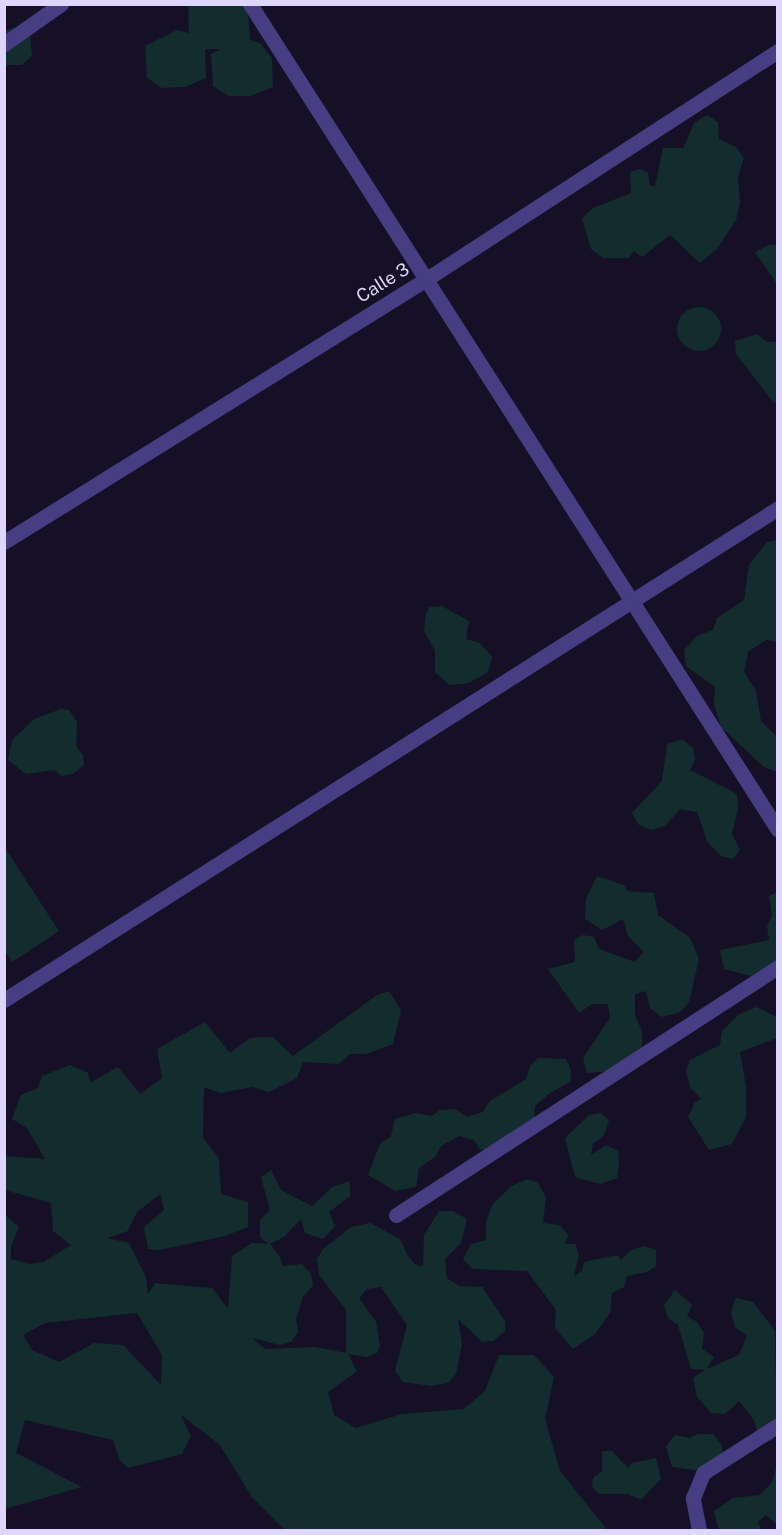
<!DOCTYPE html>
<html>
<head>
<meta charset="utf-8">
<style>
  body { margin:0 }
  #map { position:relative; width:782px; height:1535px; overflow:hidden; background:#151025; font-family:"Public Sans",sans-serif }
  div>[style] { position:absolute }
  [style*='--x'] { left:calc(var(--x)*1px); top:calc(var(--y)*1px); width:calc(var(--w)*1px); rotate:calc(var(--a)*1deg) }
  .green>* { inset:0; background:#132d2f }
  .round { border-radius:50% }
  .street>* { height:15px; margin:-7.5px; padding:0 7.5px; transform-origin:7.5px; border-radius:7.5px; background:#463d82 }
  span { translate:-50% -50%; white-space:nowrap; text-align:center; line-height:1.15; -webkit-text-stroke:4.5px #151025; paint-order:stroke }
  .street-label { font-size:18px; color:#ded6fd }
  .frame { position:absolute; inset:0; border:6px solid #ded6fd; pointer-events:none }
</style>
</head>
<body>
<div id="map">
  <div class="green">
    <i style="clip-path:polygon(192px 5px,244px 5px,248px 11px,250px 40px,260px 43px,272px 58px,273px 87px,251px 96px,229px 96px,213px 86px,211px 54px,220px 49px,205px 49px,206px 78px,185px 87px,162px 88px,147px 78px,145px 46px,177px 30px,189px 33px,188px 7px)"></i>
    <i style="clip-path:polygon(17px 27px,30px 33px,32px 56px,22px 65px,5px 65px,5px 31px)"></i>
    <i style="clip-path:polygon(707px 115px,718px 122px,719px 139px,736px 147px,744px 158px,738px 177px,740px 203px,736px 220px,717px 249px,700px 263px,670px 235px,642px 257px,634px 251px,629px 258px,603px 258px,591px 249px,582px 218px,593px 208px,631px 193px,630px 172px,640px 169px,648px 173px,650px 186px,655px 186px,663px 148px,683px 148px,694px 123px)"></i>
    <i style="clip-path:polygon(769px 245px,777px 245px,777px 284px,755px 252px)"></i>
    <i style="clip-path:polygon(777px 297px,778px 401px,774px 403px,736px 354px,735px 341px,757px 334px,767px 342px,777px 342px)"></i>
    <i class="round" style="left:677px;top:307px;width:44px;height:44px"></i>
    <i style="clip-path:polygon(777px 540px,777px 642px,766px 640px,748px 652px,744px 672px,756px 691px,761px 721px,777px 737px,777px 772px,764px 767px,721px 727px,714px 704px,715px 687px,686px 666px,684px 650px,697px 636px,713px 630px,717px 618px,744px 600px,749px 565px,767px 542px)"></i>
    <i style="clip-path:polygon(442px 606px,469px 621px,466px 639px,480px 643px,492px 657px,488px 672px,469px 683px,449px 685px,435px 672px,435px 651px,424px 631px,426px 614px,430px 607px)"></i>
    <i style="clip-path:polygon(61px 709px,69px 710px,77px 722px,76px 746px,83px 755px,84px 765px,73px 774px,61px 776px,55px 770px,26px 774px,8px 760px,12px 740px,34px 719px)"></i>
    <i style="clip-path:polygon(682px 739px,693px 748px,695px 760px,690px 770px,737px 794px,738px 809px,732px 834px,740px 850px,733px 859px,721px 856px,707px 841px,697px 812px,680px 809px,665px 826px,651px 830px,639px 825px,632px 813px,662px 781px,667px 744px)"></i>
    <i style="clip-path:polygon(5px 848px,59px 931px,12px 962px,5px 951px)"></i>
    <i style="clip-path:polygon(597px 876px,624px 885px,628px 891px,654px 893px,658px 915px,690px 938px,699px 959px,689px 1002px,680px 1012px,662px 1017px,650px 1008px,646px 991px,635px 994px,635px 1014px,642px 1032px,642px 1058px,609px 1071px,587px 1073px,583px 1058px,610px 1018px,608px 1004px,592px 1004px,579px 1013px,548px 969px,575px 962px,574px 940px,583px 935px,594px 937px,599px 949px,635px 962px,644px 952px,628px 936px,623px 919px,602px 930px,585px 919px,586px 899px)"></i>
    <i style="clip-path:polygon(777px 892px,777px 972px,759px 978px,724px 969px,720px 950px,769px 940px,767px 926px,772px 916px,769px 896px)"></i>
    <i style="clip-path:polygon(evenodd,389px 991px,401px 1010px,393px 1044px,366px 1054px,350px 1054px,339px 1064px,303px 1062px,297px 1078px,269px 1092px,252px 1087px,221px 1093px,204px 1087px,203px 1138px,219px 1158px,221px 1194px,248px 1202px,248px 1227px,225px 1236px,159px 1250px,148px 1249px,144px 1227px,164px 1210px,160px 1194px,137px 1212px,128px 1231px,107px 1238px,129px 1243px,146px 1277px,148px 1294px,155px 1283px,212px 1288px,228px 1309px,232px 1256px,252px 1243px,269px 1244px,260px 1238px,260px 1220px,270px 1210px,261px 1177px,271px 1170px,281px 1190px,312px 1206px,332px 1187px,350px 1181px,350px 1196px,329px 1212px,335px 1226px,323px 1239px,305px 1233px,301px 1219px,284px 1237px,270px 1244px,280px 1257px,282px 1266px,302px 1264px,311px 1274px,313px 1285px,303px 1297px,296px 1319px,298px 1332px,291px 1342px,280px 1345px,252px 1338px,265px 1349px,315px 1347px,346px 1353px,346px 1310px,319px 1275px,317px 1259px,323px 1249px,351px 1227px,370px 1223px,400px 1239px,408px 1256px,416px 1265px,423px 1266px,424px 1235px,439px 1211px,453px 1211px,467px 1219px,461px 1243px,445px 1259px,447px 1278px,459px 1286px,482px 1287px,505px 1321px,505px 1331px,493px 1341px,482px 1342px,458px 1319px,462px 1344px,456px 1374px,448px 1383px,431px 1386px,403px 1382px,395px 1371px,407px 1325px,381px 1287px,367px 1289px,359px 1298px,376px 1322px,380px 1346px,377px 1353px,367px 1357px,348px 1354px,357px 1371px,328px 1392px,334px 1415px,356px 1428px,402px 1414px,464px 1409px,485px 1391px,499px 1355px,534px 1355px,554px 1377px,545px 1419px,560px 1471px,607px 1530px,285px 1530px,252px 1497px,219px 1444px,180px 1414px,191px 1436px,182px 1454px,128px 1468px,120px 1461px,113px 1440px,25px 1420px,16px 1453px,82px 1487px,5px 1509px,5px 1215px,19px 1227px,11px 1246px,11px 1259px,29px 1264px,44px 1262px,71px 1245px,53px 1231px,51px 1203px,5px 1190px,5px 1156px,45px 1159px,27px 1128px,12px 1119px,21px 1095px,38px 1088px,42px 1076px,70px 1065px,88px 1073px,90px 1083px,118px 1067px,140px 1094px,162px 1078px,157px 1049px,205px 1022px,230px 1053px,250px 1038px,273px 1037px,293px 1056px,377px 995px,389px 991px,137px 1313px,162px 1355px,161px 1385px,123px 1345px,94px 1343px,59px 1362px,32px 1350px,23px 1335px,45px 1323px,137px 1313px)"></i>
    <i style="clip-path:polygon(756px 1007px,777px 1017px,777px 1038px,740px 1052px,746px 1087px,746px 1117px,732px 1144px,709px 1150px,688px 1117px,695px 1102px,701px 1099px,690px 1087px,686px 1070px,690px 1060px,720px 1045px,722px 1031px,738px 1015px)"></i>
    <i style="clip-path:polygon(538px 1058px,566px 1059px,571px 1070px,570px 1082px,550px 1093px,535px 1106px,534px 1121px,492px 1149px,480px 1150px,474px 1140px,459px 1136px,441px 1146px,436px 1156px,419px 1168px,416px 1187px,395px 1191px,368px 1175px,380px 1144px,391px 1136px,395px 1119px,416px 1113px,432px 1116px,440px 1110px,455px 1109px,467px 1117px,483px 1112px,490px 1101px,526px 1079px,530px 1066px)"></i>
    <i style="clip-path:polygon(601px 1113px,609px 1121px,604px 1135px,593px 1144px,591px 1155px,606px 1145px,618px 1151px,619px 1162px,617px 1178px,600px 1184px,575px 1177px,565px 1138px,589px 1115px)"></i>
    <i style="clip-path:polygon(527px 1179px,537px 1182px,546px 1197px,543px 1223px,559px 1225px,569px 1235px,564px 1244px,575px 1244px,579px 1255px,574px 1276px,582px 1271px,584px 1262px,617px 1255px,621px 1260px,631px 1250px,645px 1246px,656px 1250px,656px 1266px,647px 1272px,627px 1276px,624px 1287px,612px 1293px,610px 1313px,595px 1334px,573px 1349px,555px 1328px,556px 1310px,527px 1271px,472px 1269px,463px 1259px,471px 1244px,486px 1240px,486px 1221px,493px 1204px,512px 1186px)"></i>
    <i style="clip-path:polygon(675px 1290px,692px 1305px,687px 1316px,697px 1322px,704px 1333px,702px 1349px,714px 1357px,707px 1369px,739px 1355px,747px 1336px,735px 1327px,731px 1312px,736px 1298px,753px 1302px,775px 1331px,777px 1435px,771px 1441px,758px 1436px,754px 1420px,739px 1401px,725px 1414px,711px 1413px,697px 1397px,693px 1378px,705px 1370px,691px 1369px,678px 1325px,668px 1318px,664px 1305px)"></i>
    <i style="clip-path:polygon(698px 1434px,713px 1434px,722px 1446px,723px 1459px,718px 1473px,672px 1467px,666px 1446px,675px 1435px,689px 1438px)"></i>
    <i style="clip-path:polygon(602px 1451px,612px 1451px,628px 1468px,632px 1463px,656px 1458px,661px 1479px,641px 1500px,628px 1494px,599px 1494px,592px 1487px,593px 1478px,602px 1471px)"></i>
    <i style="clip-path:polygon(777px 1465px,777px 1525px,766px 1515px,758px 1522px,762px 1530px,719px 1530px,714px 1511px,733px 1498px,760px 1495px,772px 1482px)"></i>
  </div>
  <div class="street">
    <i style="--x:250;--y:4;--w:980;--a:57.41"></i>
    <i style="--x:4;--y:44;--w:70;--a:-35.1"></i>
    <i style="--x:4;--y:542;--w:496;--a:-31.9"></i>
    <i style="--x:425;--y:280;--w:421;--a:-33"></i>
    <i style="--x:4;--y:1000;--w:917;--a:-32.44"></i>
    <i style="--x:396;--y:1215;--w:455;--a:-33"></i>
    <i style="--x:699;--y:1530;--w:33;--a:-101"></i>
    <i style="--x:693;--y:1498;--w:27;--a:-68"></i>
    <i style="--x:703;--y:1473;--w:89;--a:-32.6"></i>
  </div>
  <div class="street-label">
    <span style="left:383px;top:283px;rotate:-32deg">Calle 3</span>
  </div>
  <div class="frame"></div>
</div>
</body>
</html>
